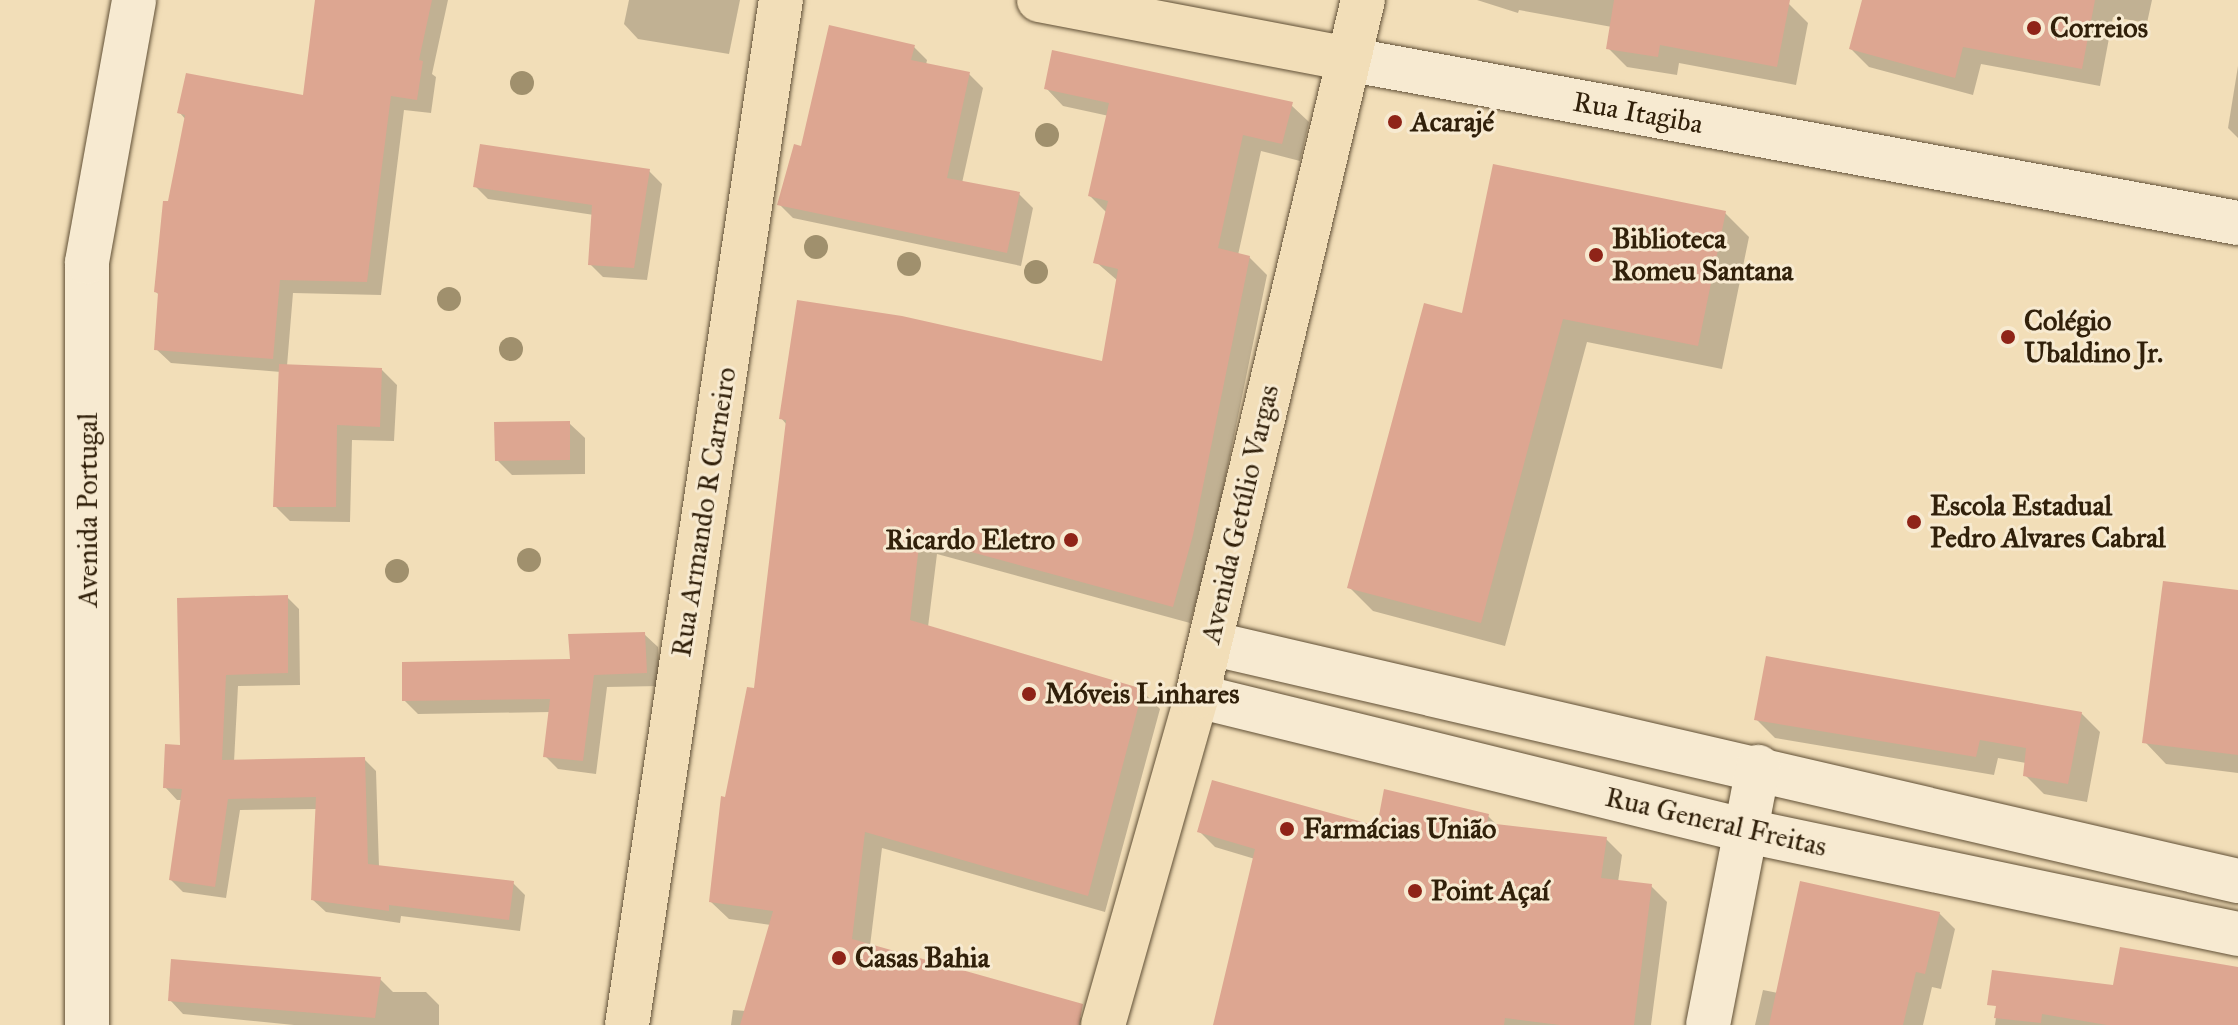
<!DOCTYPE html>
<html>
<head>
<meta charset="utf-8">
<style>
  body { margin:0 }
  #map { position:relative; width:2238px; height:1025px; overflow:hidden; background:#f2deb8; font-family:"IM FELL Great Primer",serif }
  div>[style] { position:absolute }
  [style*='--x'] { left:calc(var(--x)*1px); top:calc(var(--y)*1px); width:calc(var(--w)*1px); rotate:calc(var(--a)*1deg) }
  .shadow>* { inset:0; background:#0003 }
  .building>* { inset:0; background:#dda691 }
  .roads { filter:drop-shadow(0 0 2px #615036) drop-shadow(0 0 2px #615036) }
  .minor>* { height:44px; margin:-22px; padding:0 22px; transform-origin:22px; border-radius:22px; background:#f7ead1 }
  .major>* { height:44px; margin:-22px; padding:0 22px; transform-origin:22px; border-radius:22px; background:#f2deb8 }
  .trees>* { width:24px; height:24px; margin:-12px; border-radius:50%; background:#a0906d }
  .dots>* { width:22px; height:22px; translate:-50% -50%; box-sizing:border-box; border:4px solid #f7ead1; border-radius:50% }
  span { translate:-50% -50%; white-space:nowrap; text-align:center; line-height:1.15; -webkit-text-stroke:6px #f7ead1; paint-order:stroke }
  .poi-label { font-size:28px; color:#31200a; font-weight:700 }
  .left { translate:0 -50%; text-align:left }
  .right { translate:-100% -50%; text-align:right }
  .street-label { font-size:28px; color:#31200a }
</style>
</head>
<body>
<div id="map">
  <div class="shadow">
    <i style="clip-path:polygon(318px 0,448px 0,432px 74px,436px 77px,431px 113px,404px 110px,381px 295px,293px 293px,287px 366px,382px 370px,397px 385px,394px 441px,352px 440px,350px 522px,290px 521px,275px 506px,281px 372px,171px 363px,156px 349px,160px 296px,156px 292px,186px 120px,180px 113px,305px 97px)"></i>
    <i style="clip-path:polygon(629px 0,740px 0,729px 54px,638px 39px,624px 24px)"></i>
    <i style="clip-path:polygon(1477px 0,1770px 0,1789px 4px,1808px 23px,1796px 85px,1679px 63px,1677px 75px,1627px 67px,1608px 48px,1612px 27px,1519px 10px,1518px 13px)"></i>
    <i style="clip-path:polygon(1864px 0,2152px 0,2147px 23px,2113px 17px,2100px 86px,1981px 64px,1973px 95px,1869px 67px,1851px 49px)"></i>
    <i style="clip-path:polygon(914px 47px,927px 60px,926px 65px,969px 74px,983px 88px,962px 183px,1019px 194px,1033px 208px,1021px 266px,793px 218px,779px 204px,803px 149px)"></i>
    <i style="clip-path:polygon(2238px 66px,2238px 138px,2228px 128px)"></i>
    <i style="clip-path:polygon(1046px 88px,1291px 105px,1309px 122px,1300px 161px,1261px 151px,1238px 255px,1249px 257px,1267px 275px,1210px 553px,1190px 623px,937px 554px,928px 627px,1142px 691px,1160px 709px,1105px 912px,882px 848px,870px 946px,1065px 1001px,1082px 1019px,1080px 1025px,731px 1025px,733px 1010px,746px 1011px,771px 925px,729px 919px,711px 902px,726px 799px,756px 691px,787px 425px,781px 418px,1103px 363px,1118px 281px,1096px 262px,1107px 213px,1090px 196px,1109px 116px,1063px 106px)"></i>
    <i style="clip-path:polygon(649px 171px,662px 184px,647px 280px,603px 277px,590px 264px,594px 215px,488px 199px,476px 187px)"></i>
    <i style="clip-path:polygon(1725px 213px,1749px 237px,1722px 369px,1587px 342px,1505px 646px,1373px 611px,1349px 587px,1464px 315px)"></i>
    <i style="clip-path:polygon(569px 423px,585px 438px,585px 474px,512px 475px,497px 460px)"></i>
    <i style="clip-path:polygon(2238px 592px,2238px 773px,2166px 764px,2145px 742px)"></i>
    <i style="clip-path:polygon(287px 597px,299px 609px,300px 685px,238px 686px,234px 762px,364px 759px,376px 771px,379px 867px,513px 883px,525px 895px,520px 931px,401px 916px,400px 923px,326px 912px,313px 900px,317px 809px,240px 810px,226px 898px,183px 892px,171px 880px,182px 800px,177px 800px,165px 787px,182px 747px,179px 600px)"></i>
    <i style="clip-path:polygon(644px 634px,658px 647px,660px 686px,607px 687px,596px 774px,558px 769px,545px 756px,550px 712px,418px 714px,404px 700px,572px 661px)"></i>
    <i style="clip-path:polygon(2081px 713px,2100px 732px,2087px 802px,2044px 794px,2025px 775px,2026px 763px,1998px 758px,1994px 775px,1775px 738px,1756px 719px)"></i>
    <i style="clip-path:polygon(1488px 816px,1498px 826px,1606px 839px,1622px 855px,1618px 882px,1651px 886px,1667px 902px,1651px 1025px,1215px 1025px,1255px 859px,1215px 847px,1199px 831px,1378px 829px)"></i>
    <i style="clip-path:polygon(1939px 913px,1955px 929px,1941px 989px,1932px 987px,1923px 1025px,1755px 1025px,1763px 990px,1778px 993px)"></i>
    <i style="clip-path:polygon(2238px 969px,2238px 1025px,1995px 1025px,2002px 974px,2115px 988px)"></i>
    <i style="clip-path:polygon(380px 979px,393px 992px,426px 992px,439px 1005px,439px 1025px,294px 1025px,183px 1014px,170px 1000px)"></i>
  </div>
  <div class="building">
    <i style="clip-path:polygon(315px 0,432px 0,419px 60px,423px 61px,417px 100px,391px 96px,367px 282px,280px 280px,273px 359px,154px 350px,158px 293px,154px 292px,163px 201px,168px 201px,185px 115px,177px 113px,186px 73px,303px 95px)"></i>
    <i style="clip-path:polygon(1614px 0,1790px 0,1777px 67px,1660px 45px,1658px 57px,1606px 49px)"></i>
    <i style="clip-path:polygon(1862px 0,2095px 0,2082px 69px,1963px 47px,1955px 78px,1849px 49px)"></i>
    <i style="clip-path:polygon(829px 25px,915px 45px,911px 60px,970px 72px,947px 178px,1020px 192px,1007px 253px,777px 205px,794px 144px,801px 146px)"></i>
    <i style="clip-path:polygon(1052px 50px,1293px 102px,1282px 144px,1243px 135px,1218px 248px,1250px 256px,1193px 535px,1173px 607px,920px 538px,910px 620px,1143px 689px,1088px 896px,865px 832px,852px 939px,1083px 1004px,1079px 1025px,740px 1025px,773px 911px,709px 902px,721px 796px,725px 797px,747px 687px,754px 688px,786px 420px,779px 419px,797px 300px,902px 316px,1102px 361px,1118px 269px,1093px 263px,1108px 201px,1088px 196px,1109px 103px,1044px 89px)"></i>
    <i style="clip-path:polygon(480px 144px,650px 169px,634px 268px,588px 265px,592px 205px,473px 187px)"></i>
    <i style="clip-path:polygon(1493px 164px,1726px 211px,1698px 346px,1563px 319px,1481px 623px,1347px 588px,1424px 303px,1462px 313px)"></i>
    <i style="clip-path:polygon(279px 364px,382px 368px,380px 427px,337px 425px,336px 507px,273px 507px)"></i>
    <i style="clip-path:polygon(570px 421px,570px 460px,495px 461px,494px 422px)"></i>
    <i style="clip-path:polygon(2163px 581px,2238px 590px,2238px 755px,2142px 743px)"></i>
    <i style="clip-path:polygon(288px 595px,288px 673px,226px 675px,222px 760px,365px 757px,368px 864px,514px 881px,509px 920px,389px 905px,389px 911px,311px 900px,316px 797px,228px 799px,215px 887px,169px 880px,182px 789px,163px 788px,165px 744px,180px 745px,177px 598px)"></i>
    <i style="clip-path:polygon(645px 632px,647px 673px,594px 675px,583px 761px,543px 757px,550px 699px,402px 701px,402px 662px,570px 659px,568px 634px)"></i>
    <i style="clip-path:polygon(1766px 656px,2082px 712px,2068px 784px,2023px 776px,2026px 748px,1980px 740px,1976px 757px,1754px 720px)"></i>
    <i style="clip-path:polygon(1212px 780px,1377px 826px,1384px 789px,1489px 814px,1487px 823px,1607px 837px,1601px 878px,1652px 884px,1634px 1025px,1560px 1025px,1505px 1018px,1504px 1025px,1213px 1025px,1255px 849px,1197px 832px)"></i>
    <i style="clip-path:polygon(1800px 881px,1940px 912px,1925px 974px,1916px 972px,1903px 1025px,1769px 1025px)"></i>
    <i style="clip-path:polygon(2120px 947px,2238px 967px,2238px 1025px,2107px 1025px,2042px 1014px,2041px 1023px,1994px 1018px,1996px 1006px,1987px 1005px,1992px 970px,2113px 985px)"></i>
    <i style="clip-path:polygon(171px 959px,381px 977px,375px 1018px,168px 1001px)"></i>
  </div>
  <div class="roads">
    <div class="minor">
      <i style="--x:1347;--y:59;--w:906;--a:10.43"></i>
      <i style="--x:1210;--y:643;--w:1055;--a:13.04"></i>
      <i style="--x:1197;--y:696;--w:566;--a:13.79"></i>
      <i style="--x:1747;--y:831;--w:502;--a:11.85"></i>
      <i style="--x:87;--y:1025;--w:763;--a:-90"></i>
      <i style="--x:87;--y:262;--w:266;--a:-79.8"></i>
      <i style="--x:1708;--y:1025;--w:263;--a:-79"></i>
    </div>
    <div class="major">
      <i style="--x:1039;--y:0;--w:314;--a:10.8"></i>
      <i style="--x:627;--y:1025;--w:1037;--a:-81.46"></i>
      <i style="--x:1103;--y:1025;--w:342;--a:-74.1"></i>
      <i style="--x:1197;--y:696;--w:716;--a:-76.59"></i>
    </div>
  </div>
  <div class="trees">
    <i style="left:522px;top:83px"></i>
    <i style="left:1047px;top:135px"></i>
    <i style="left:816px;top:247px"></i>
    <i style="left:909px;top:264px"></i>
    <i style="left:1036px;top:272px"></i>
    <i style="left:449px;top:299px"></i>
    <i style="left:511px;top:349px"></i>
    <i style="left:529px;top:560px"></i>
    <i style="left:397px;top:571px"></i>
  </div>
  <div class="dots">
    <i style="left:2034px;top:28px;background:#8f2418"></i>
    <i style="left:1395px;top:122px;background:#8f2418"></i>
    <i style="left:1596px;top:255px;background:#8f2418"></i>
    <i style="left:2008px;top:337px;background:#8f2418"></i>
    <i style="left:1914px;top:522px;background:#8f2418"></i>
    <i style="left:1071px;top:540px;background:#8f2418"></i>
    <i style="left:1029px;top:694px;background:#8f2418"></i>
    <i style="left:1287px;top:829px;background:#8f2418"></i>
    <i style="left:1415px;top:891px;background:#8f2418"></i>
    <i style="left:839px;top:958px;background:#8f2418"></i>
  </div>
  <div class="poi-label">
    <span class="left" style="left:2050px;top:28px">Correios</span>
    <span class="left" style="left:1411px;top:122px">Acarajé</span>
    <span class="left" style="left:1612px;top:255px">Biblioteca<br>Romeu Santana</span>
    <span class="left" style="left:2024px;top:337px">Colégio<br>Ubaldino Jr.</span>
    <span class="left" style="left:1930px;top:522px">Escola Estadual<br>Pedro Alvares Cabral</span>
    <span class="right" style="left:1055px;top:540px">Ricardo Eletro</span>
    <span class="left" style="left:1045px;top:694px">Móveis Linhares</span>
    <span class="left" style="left:1303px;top:829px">Farmácias União</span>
    <span class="left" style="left:1431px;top:891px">Point Açaí</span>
    <span class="left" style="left:855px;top:958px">Casas Bahia</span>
  </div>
  <div class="street-label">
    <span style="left:1638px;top:113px;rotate:10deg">Rua Itagiba</span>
    <span style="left:88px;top:510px;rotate:-90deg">Avenida Portugal</span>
    <span style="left:704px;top:512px;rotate:-81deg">Rua Armando R Carneiro</span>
    <span style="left:1240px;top:514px;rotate:-77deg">Avenida Getúlio Vargas</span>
    <span style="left:1716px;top:822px;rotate:13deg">Rua General Freitas</span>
  </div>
</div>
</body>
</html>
